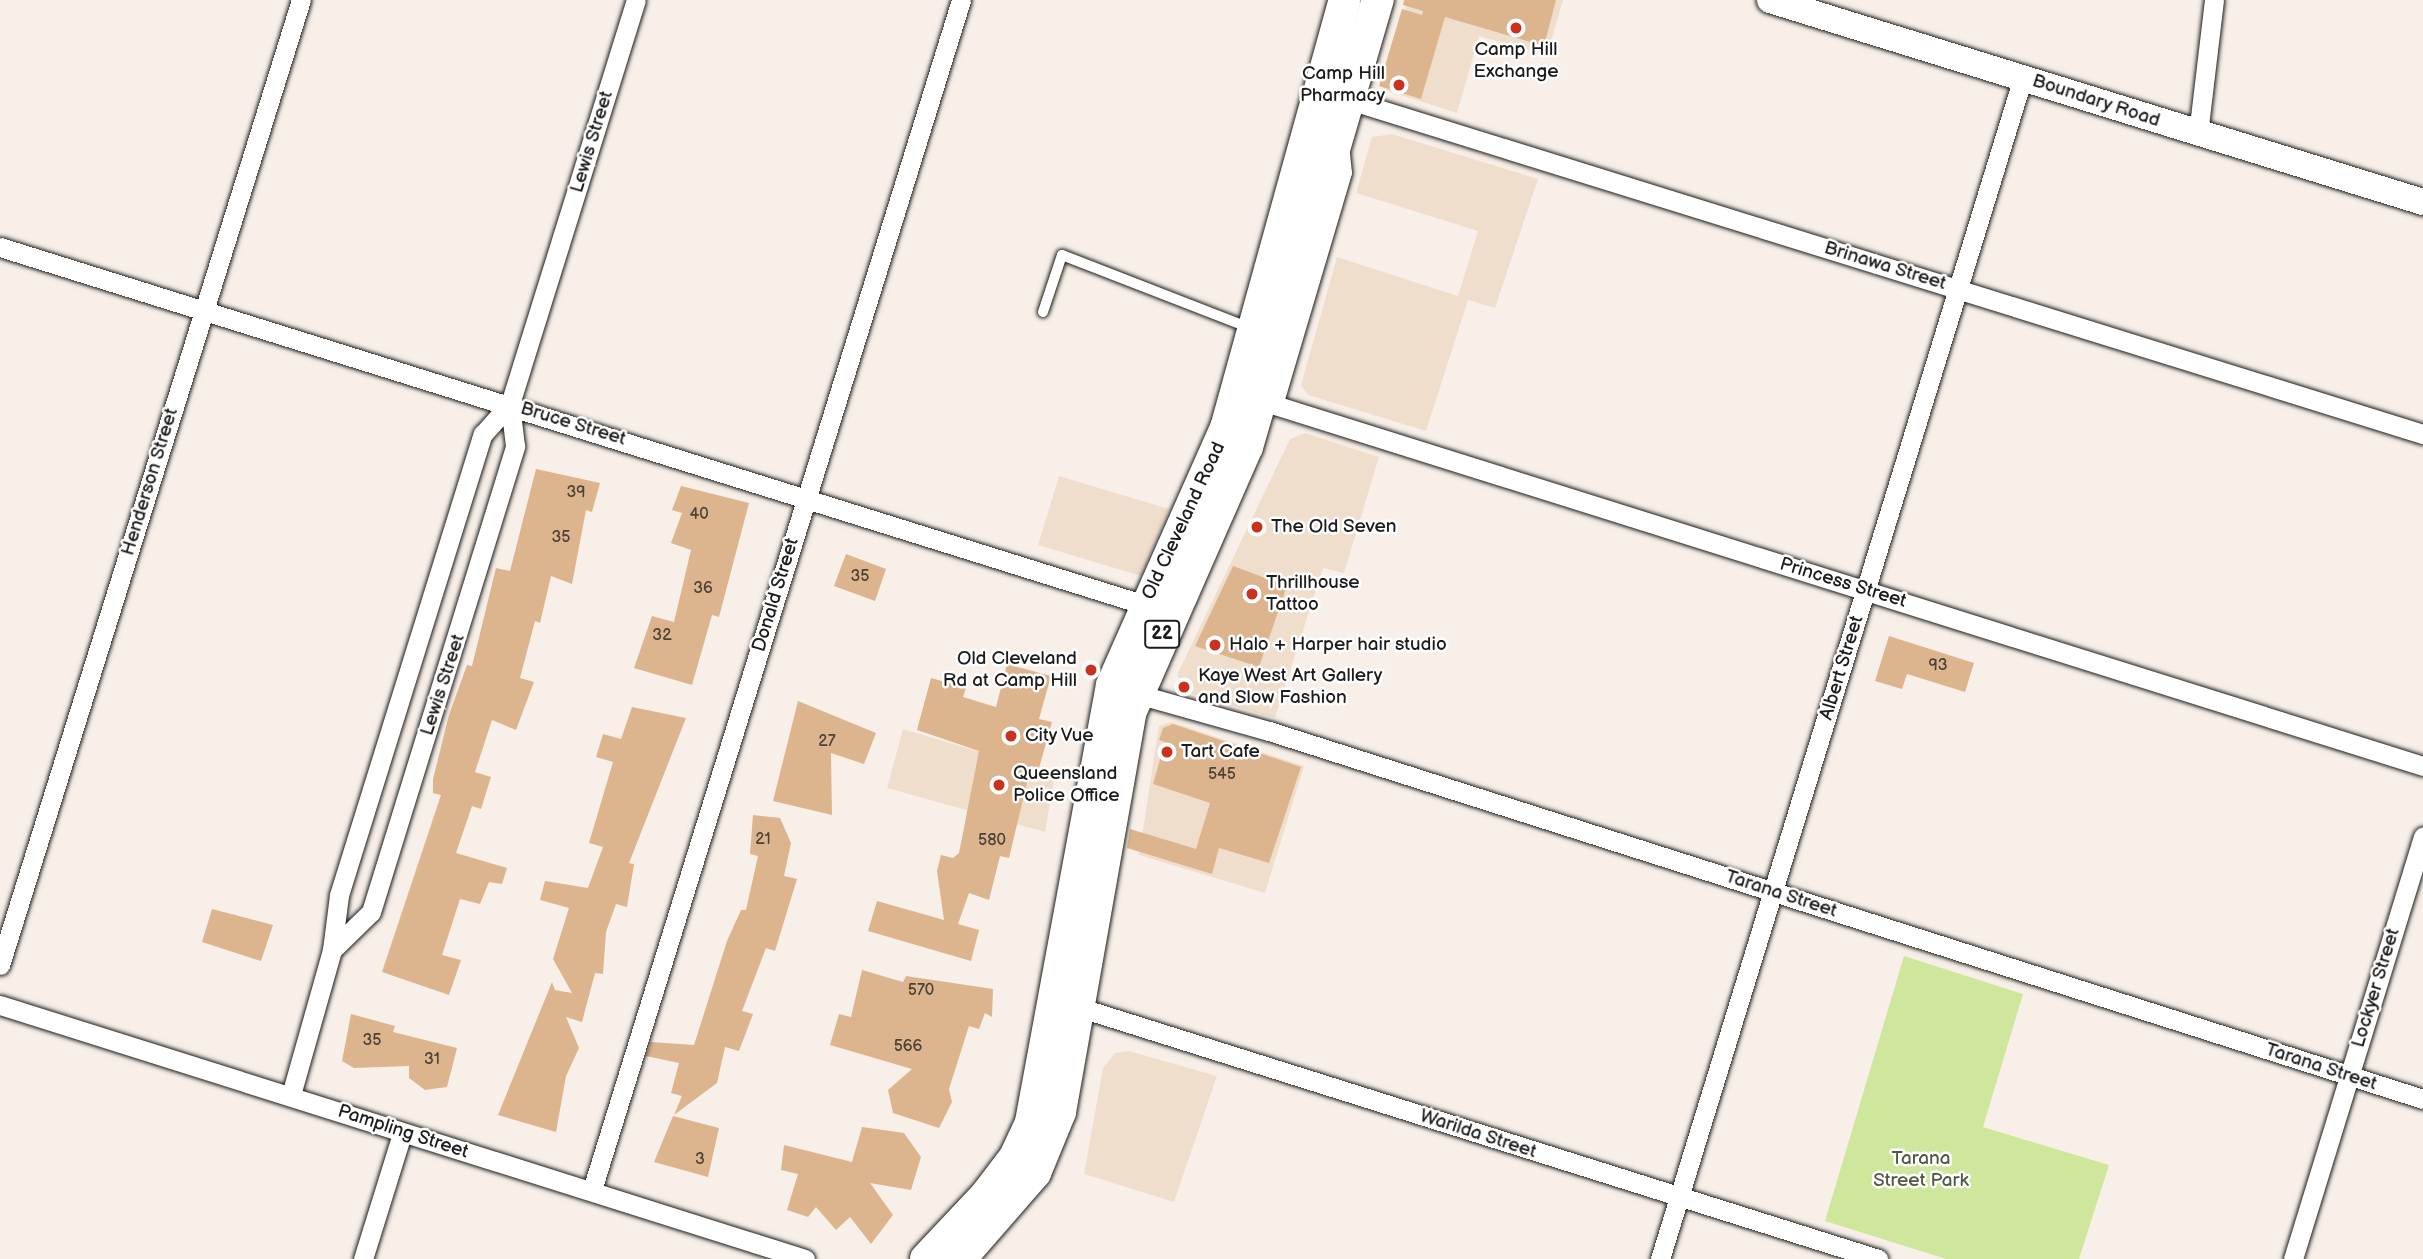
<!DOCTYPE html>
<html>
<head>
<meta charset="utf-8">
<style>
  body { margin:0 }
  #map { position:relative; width:2423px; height:1259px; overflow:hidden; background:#f8f0e8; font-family:"Balsamiq Sans",sans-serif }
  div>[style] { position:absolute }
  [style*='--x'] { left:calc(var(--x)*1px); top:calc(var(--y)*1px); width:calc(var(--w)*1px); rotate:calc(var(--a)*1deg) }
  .built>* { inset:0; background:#f0decd }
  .green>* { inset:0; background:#cee79c }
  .building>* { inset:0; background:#dcb48d }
  .roads { filter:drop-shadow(0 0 2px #1c1c1c) drop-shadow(0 0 2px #1c1c1c) }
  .service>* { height:10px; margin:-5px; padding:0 5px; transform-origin:5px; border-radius:5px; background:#fff }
  .minor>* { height:19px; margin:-9.5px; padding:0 9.5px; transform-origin:9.5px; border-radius:9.5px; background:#fff }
  .secondary>* { height:26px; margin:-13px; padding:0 13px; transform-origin:13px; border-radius:13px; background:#fff }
  .trunk>* { height:32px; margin:-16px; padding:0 16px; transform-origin:16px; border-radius:16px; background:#fff }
  .dots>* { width:19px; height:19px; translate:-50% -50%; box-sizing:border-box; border:4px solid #fff; border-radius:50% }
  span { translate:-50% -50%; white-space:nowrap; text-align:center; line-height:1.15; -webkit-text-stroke:5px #fff; paint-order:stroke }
  .number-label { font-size:16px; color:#4c4238 }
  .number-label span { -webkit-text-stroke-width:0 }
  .shield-label span { padding:2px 5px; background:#fff; border:2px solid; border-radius:5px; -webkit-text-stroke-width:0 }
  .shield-label { font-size:18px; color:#1c1c1c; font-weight:700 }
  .poi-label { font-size:19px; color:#1c1c1c }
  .right { translate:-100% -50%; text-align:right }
  .left { translate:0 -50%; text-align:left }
  .street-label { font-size:19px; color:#1c1c1c }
  .park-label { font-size:19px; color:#515942 }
</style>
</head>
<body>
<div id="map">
  <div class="built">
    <i style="clip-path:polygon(1408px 0,1563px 0,1547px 55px,1479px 36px,1457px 113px,1382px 89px)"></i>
    <i style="clip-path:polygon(1392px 134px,1538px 179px,1495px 308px,1468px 300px,1426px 431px,1308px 395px,1301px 385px,1337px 257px,1458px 296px,1478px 231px,1356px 193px,1372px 137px)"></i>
    <i style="clip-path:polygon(1305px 433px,1379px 457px,1344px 573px,1323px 568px,1275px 718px,1185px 692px,1177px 675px,1290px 439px)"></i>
    <i style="clip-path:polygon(1059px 476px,1169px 509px,1141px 576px,1038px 545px)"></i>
    <i style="clip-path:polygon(1171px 722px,1304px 766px,1265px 893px,1139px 855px,1159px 726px)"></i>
    <i style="clip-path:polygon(903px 729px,1055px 774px,1045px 832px,887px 788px)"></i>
    <i style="clip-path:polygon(1129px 1051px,1217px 1076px,1174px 1202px,1084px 1174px,1103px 1068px,1115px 1053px)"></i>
  </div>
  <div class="green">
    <i style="clip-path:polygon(1904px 956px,2023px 994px,1983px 1127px,2109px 1165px,2079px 1259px,1946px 1259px,1825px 1221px)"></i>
  </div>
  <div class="building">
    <i style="clip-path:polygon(1404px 0,1556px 0,1544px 46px,1445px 17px,1421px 99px,1379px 86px,1402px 9px,1422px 15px,1423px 11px,1403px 5px)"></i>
    <i style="clip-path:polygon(536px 469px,600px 483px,592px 512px,586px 510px,572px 584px,551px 576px,540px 623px,535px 621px,520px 678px,534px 682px,516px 730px,492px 720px,475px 772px,491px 777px,481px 809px,472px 806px,456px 853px,507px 868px,502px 884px,489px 882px,480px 904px,460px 899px,442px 955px,461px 960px,449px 995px,382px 972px,441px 795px,433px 793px,433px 779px,449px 715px,467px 665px,472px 666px,496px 568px,510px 571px)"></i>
    <i style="clip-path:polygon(681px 486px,749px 503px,719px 617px,712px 615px,692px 685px,634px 668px,652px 616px,674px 622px,691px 550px,671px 543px,682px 513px,672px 510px)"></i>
    <i style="clip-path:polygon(846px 554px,886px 569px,875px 601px,834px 586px)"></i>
    <i style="clip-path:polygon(1233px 566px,1287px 586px,1259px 667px,1195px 646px)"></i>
    <i style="clip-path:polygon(1889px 636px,1974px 663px,1965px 692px,1907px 674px,1902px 689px,1875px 681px)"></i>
    <i style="clip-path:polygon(1007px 664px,1051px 676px,1039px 719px,1052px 722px,1039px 768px,1031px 766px,1009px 858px,1000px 856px,989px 900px,969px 893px,958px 924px,979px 930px,971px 961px,868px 931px,877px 901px,944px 920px,937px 871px,941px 855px,953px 858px,959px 853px,979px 751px,917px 730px,931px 678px,966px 688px,963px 697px,996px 707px)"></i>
    <i style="clip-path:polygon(798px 701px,876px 733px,864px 764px,831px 753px,832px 815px,773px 801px)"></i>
    <i style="clip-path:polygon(632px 707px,686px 718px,629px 863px,634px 864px,627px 907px,616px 904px,606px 932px,603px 974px,595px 973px,582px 1022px,566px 1017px,579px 1048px,566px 1076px,556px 1132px,498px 1115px,552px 982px,555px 990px,572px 993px,553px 959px,569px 908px,540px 900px,545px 881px,588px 888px,603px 847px,589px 843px,613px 762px,596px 757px,603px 734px,621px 739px)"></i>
    <i style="clip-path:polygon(1173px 724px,1301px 767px,1269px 863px,1219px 848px,1212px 874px,1127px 848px,1130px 829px,1196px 849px,1210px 803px,1153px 784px,1165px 742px,1159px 740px,1163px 728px)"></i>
    <i style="clip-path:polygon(753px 815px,780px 818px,791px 843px,784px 876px,797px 879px,775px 951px,766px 948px,742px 1011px,753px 1014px,739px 1051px,725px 1047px,717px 1083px,674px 1115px,682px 1096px,671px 1093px,679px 1063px,646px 1056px,651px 1042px,694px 1045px,727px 941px,741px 910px,746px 910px,758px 856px,750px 854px)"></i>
    <i style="clip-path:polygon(212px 909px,273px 925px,261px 961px,202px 942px)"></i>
    <i style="clip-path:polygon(862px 970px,903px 982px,906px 976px,993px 989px,992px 1017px,985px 1013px,979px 1029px,969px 1026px,949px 1089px,952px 1102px,939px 1128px,893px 1113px,888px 1090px,912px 1069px,830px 1045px,839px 1014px,851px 1017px)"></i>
    <i style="clip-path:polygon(351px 1014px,395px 1026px,393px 1032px,457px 1048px,447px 1087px,425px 1090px,409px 1078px,409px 1066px,354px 1068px,342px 1061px)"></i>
    <i style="clip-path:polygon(673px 1116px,719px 1128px,708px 1177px,654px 1162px)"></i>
    <i style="clip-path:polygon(862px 1127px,904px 1133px,921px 1157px,911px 1190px,870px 1183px,893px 1215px,871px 1244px,850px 1217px,836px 1230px,816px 1207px,808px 1217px,787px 1210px,798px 1174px,781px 1170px,784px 1145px,852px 1162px)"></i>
  </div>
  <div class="roads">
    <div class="service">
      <i style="--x:1043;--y:312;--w:60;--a:-71.6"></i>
      <i style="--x:1062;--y:255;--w:202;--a:21.2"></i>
      <i style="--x:1278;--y:406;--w:243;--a:-73.5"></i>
      <i style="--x:1347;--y:173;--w:30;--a:-96"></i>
    </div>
    <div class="minor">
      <i style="--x:1346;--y:99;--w:1128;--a:17.28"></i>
      <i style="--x:2198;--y:134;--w:135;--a:-83.2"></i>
      <i style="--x:0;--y:247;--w:1200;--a:17.36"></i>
      <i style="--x:1262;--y:401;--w:1217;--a:17.45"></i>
      <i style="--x:1137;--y:694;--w:137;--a:15.7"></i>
      <i style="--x:1269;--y:731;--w:1211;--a:17.69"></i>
      <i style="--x:332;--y:950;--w:54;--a:-44.3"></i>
      <i style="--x:371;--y:912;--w:488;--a:-72.8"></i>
      <i style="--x:515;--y:446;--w:42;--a:-96.8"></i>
      <i style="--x:510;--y:404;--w:423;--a:-72.7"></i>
      <i style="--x:0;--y:965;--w:1011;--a:-72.68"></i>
      <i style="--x:0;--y:1005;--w:844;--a:17.51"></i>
      <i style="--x:1078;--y:1007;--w:839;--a:17.48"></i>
      <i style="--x:291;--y:1095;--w:151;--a:-74.2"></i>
      <i style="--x:332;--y:950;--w:55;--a:-82.7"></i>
      <i style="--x:339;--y:895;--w:483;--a:-72.7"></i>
      <i style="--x:483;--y:434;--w:40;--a:-48"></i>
      <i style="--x:592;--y:1190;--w:1246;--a:-72.77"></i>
      <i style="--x:363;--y:1259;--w:131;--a:-72.7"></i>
      <i style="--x:1660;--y:1259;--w:1236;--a:-72.93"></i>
      <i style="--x:2293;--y:1259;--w:442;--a:-72.9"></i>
    </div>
    <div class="secondary">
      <i style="--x:1770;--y:0;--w:684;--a:17.19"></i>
    </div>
    <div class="trunk">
      <i style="--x:926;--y:1259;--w:89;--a:-46.8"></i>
      <i style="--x:987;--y:1194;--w:46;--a:-52.9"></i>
      <i style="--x:1015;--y:1157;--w:38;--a:-65"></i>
      <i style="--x:1031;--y:1122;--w:444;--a:-79.5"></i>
      <i style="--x:1112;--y:685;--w:281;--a:-66.1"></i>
      <i style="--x:1226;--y:428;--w:444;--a:-74.5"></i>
      <i style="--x:960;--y:1259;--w:114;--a:-48.9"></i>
      <i style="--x:1035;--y:1173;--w:66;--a:-67.7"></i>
      <i style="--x:1060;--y:1112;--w:407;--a:-80"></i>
      <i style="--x:1131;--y:711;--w:288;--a:-66.3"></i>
      <i style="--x:1247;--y:447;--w:466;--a:-73.7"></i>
    </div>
  </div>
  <div class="dots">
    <i style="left:1516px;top:28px;background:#c8321e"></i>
    <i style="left:1399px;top:85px;background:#c8321e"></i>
    <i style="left:1257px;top:527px;background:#c8321e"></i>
    <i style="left:1252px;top:594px;background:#c8321e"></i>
    <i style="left:1215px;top:645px;background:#c8321e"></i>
    <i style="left:1091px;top:670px;background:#c8321e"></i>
    <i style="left:1184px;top:687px;background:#c8321e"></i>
    <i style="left:1011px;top:736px;background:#c8321e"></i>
    <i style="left:1167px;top:752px;background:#c8321e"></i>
    <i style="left:999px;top:785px;background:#c8321e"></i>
  </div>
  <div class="number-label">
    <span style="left:576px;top:493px">39</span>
    <span style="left:699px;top:515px">40</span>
    <span style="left:561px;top:538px">35</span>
    <span style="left:860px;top:577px">35</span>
    <span style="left:703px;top:589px">36</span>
    <span style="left:662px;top:636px">32</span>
    <span style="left:1938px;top:666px">93</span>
    <span style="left:827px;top:742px">27</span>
    <span style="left:1222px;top:775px">545</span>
    <span style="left:763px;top:840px">21</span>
    <span style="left:992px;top:841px">580</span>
    <span style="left:921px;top:991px">570</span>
    <span style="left:372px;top:1041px">35</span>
    <span style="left:908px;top:1047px">566</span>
    <span style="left:432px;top:1060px">31</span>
    <span style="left:700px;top:1160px">3</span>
  </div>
  <div class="shield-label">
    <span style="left:1162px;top:634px">22</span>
  </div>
  <div class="poi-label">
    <span style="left:1516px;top:61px">Camp Hill<br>Exchange</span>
    <span class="right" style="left:1385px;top:85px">Camp Hill<br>Pharmacy</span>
    <span class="left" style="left:1271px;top:527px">The Old Seven</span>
    <span class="left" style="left:1266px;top:594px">Thrillhouse<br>Tattoo</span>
    <span class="left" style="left:1229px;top:645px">Halo + Harper hair studio</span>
    <span class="right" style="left:1077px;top:670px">Old Cleveland<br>Rd at Camp Hill</span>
    <span class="left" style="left:1198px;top:687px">Kaye West Art Gallery<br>and Slow Fashion</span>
    <span class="left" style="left:1025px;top:736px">City Vue</span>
    <span class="left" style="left:1181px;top:752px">Tart Cafe</span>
    <span class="left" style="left:1013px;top:785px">Queensland<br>Police Office</span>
  </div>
  <div class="street-label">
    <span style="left:2096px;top:101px;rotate:18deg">Boundary Road</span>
    <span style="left:592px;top:142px;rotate:-73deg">Lewis Street</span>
    <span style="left:1885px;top:266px;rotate:17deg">Brinawa Street</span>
    <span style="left:573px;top:424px;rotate:17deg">Bruce Street</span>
    <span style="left:150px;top:482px;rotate:-73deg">Henderson Street</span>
    <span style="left:1184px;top:521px;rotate:-65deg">Old Cleveland Road</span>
    <span style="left:1843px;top:583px;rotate:17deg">Princess Street</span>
    <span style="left:776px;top:595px;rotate:-73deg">Donald Street</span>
    <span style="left:1842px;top:668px;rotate:-73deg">Albert Street</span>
    <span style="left:443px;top:685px;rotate:-72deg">Lewis Street</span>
    <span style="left:1781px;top:894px;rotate:18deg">Tarana Street</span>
    <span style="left:2376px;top:988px;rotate:-73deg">Lockyer Street</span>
    <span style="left:2321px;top:1067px;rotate:18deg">Tarana Street</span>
    <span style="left:403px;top:1132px;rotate:18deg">Pampling Street</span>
    <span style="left:1478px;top:1134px;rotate:18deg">Warilda Street</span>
  </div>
  <div class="park-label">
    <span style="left:1921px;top:1170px">Tarana<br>Street Park</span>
  </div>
</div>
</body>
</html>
